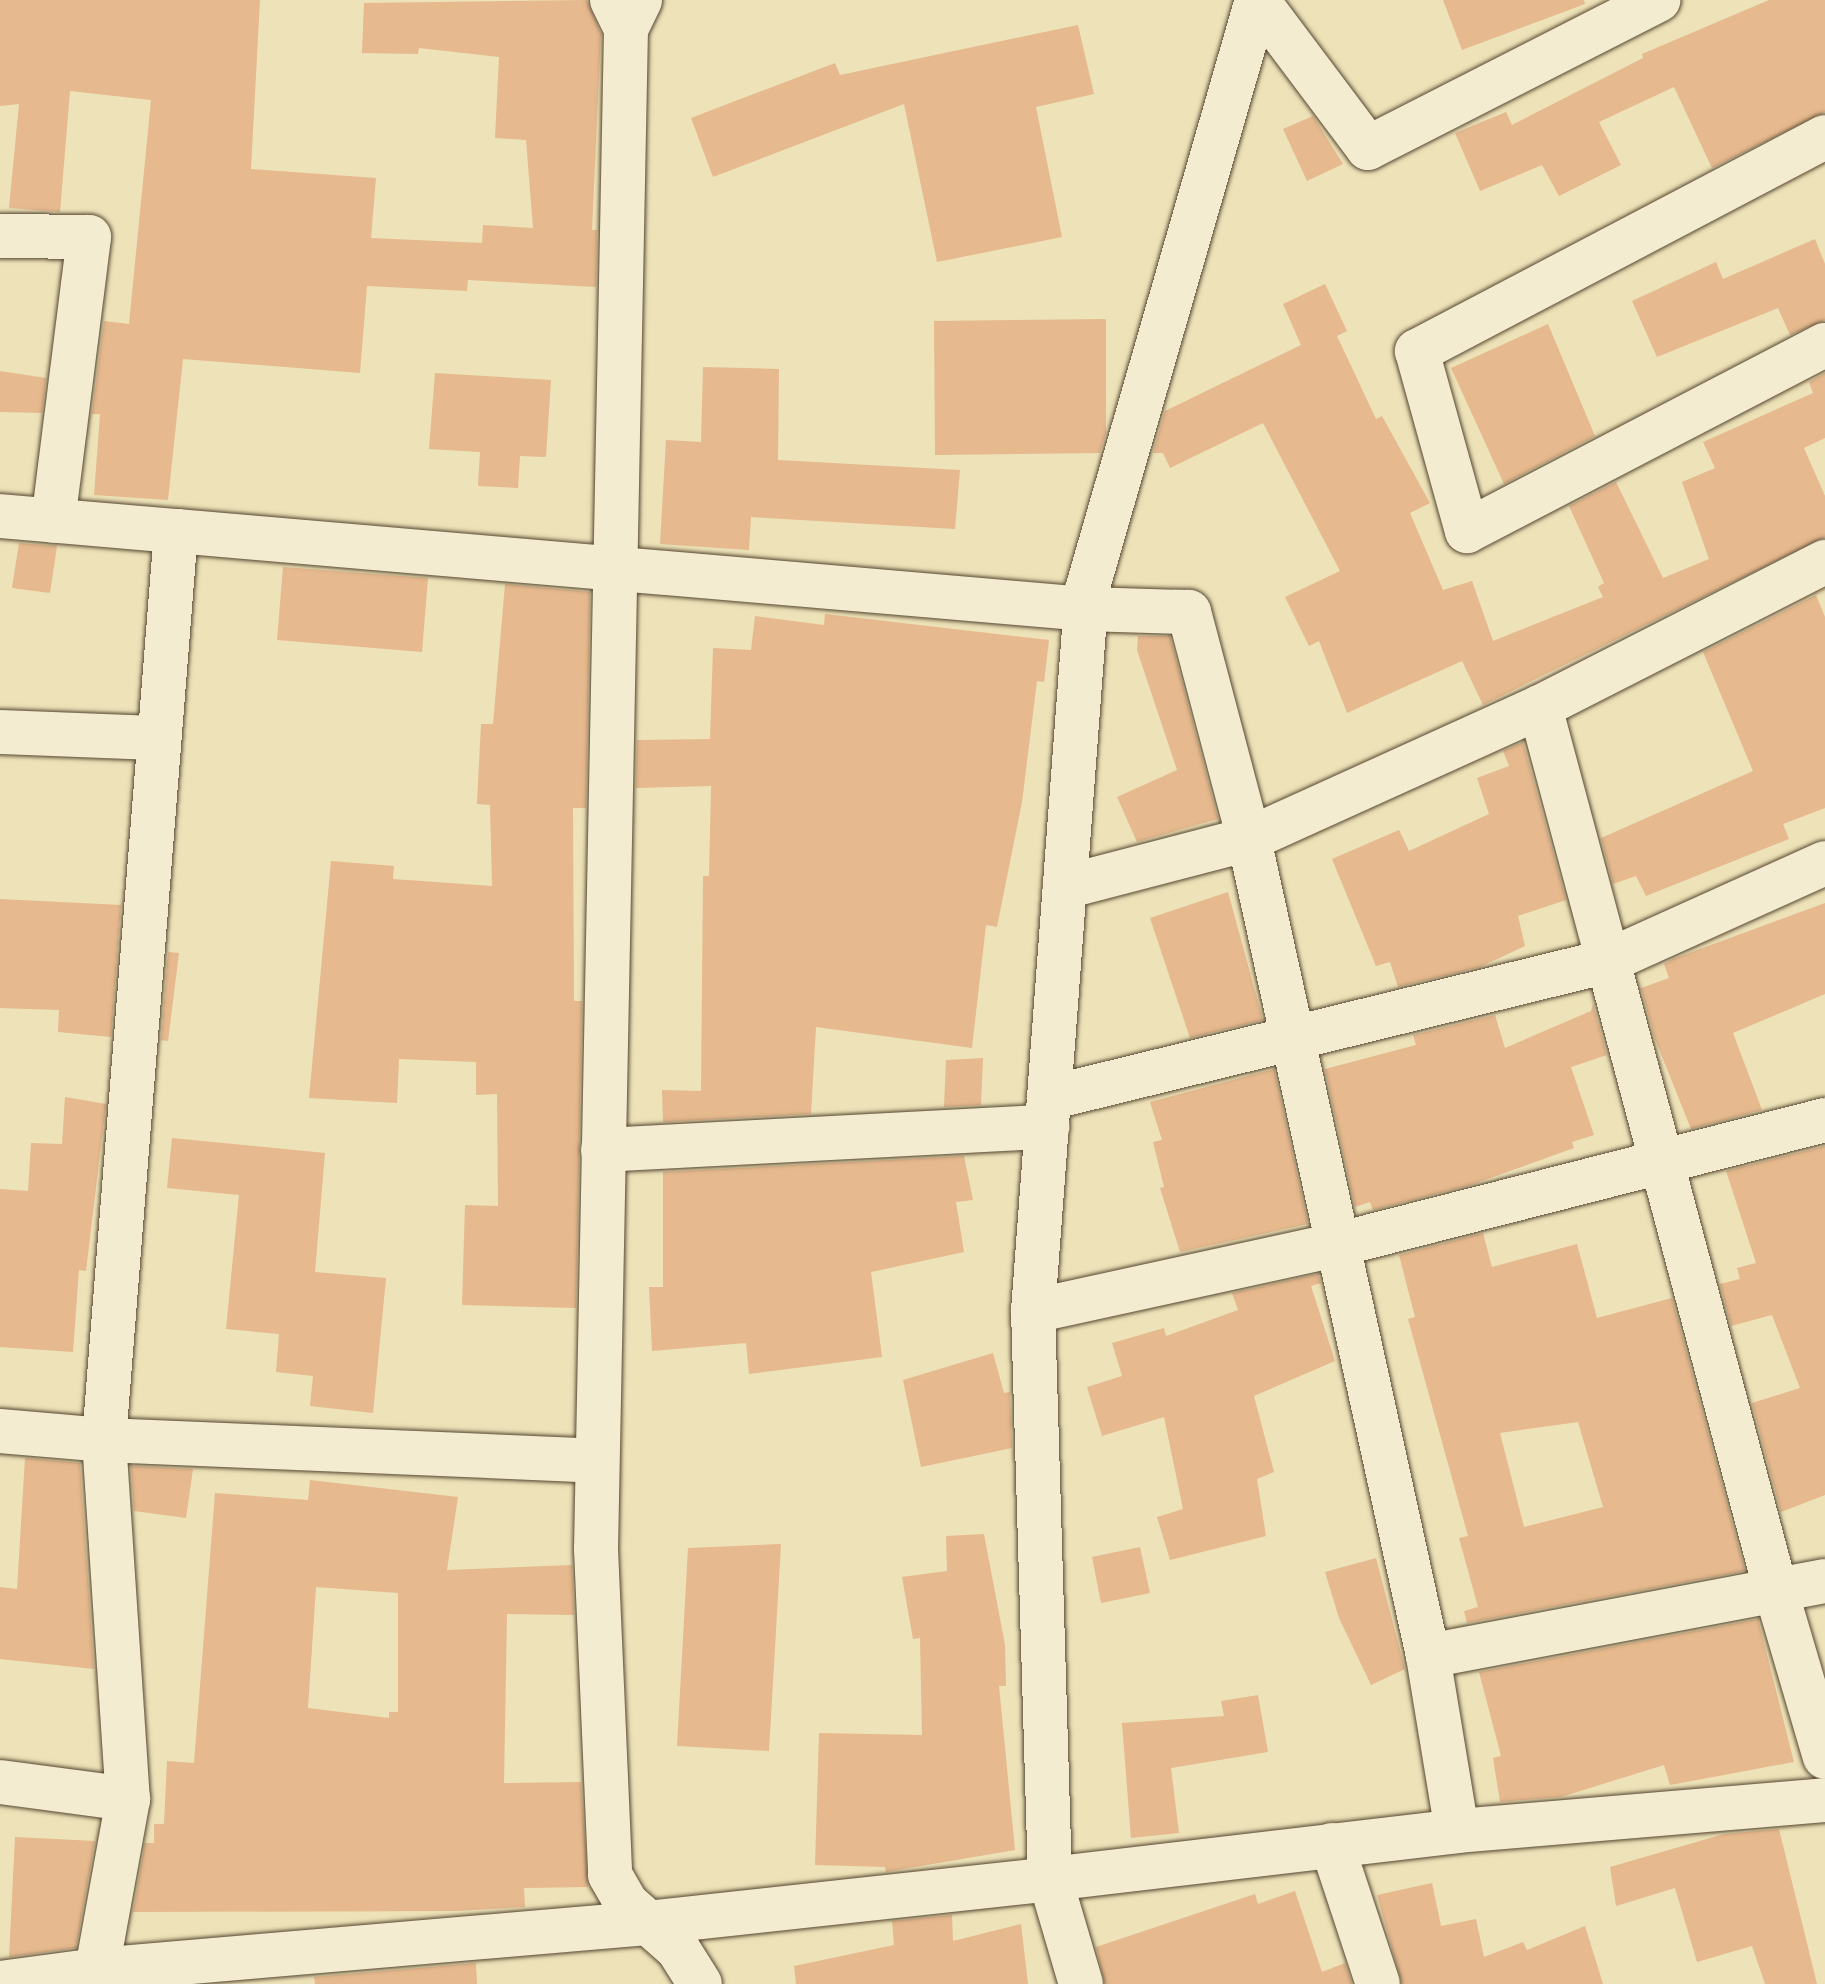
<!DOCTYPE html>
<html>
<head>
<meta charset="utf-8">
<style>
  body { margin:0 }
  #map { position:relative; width:1825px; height:1984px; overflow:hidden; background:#ede2b8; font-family:"IM FELL Double Pica",serif }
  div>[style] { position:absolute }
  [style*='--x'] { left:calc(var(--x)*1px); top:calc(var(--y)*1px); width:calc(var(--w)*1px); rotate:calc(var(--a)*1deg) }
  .building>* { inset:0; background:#e6b98e }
  .roads { filter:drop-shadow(0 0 2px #564630) drop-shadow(0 0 2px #564630) }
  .street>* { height:44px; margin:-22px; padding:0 22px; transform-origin:22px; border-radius:22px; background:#f3ecd1 }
  .secondary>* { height:44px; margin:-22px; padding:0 22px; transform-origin:22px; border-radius:22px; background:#f3ecd1 }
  span { translate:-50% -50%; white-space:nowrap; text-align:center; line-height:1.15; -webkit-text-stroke:8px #f3ecd1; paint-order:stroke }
</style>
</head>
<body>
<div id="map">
  <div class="building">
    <i style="clip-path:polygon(0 0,260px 0,251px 169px,376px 178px,371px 238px,482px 243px,483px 225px,533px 228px,526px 140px,495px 138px,499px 57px,419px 48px,418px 54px,362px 53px,364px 3px,587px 0,601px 34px,592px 230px,597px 230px,596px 287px,468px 280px,467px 291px,367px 286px,360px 373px,183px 359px,168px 500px,94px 495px,100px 414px,92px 414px,104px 321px,129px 324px,151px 100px,70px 91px,60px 212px,9px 208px,19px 104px,0 106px)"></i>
    <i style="clip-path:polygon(1443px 0,1584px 0,1585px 4px,1462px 50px)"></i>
    <i style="clip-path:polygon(1769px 0,1825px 0,1825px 112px,1712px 168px,1674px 87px,1599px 122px,1621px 165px,1559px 196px,1542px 165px,1480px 191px,1455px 133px,1506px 112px,1512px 125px,1643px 58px,1642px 54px)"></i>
    <i style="clip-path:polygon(1078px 25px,1094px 94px,1036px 107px,1062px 237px,937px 262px,904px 104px,713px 177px,691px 118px,835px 63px,840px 75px)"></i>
    <i style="clip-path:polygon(1313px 116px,1343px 164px,1307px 181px,1283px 129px)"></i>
    <i style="clip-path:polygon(1815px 239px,1825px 264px,1825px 320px,1790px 335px,1778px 308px,1657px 357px,1632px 301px,1716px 262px,1723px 279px)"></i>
    <i style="clip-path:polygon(1325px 284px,1347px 331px,1337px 336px,1376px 419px,1382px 416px,1430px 503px,1410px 513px,1443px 590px,1472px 581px,1493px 641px,1603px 597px,1598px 587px,1604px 583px,1569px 506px,1616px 482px,1663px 578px,1709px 559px,1682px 482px,1715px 468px,1703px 442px,1813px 393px,1809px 382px,1825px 373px,1825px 438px,1804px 448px,1825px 496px,1825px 537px,1483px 705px,1462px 661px,1347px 713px,1319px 641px,1309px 646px,1285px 597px,1340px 571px,1263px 423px,1170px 468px,1163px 453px,1153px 453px,1165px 411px,1301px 345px,1283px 304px)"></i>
    <i style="clip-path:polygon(1106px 319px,1106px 433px,1100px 453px,935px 455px,934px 321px)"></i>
    <i style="clip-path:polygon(1548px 324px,1595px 436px,1504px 484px,1451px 368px)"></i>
    <i style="clip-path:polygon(703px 367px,779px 369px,778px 460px,960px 470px,955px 529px,751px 517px,749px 550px,660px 544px,666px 440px,701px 442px)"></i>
    <i style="clip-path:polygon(0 371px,46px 378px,42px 413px,0 412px)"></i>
    <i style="clip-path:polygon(435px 373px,551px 380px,546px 457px,520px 456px,518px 488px,478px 486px,480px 452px,429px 449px)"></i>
    <i style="clip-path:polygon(19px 543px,57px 546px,50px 593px,12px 588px)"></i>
    <i style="clip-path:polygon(283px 567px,428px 578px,422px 652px,277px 640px)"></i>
    <i style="clip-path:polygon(505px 584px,590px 592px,586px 808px,573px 808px,574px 1001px,582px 1001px,576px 1308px,462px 1305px,465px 1205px,498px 1206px,497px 1094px,476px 1095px,476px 1062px,399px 1059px,397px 1103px,309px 1098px,331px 861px,394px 866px,393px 879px,492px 886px,490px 805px,477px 804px,481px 724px,493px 724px)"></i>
    <i style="clip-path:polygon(1816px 595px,1825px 617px,1825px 808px,1783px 824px,1789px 839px,1646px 896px,1636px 876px,1613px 884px,1601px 838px,1753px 771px,1703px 652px)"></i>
    <i style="clip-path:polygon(825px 614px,1049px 640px,1044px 682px,1037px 681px,1022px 802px,997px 927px,986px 925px,972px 1048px,816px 1027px,811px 1114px,663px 1122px,662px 1090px,701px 1091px,703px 876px,709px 876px,711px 786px,636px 788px,637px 740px,710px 739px,713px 648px,751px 650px,755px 616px,824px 625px)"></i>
    <i style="clip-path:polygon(1138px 636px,1170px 636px,1218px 819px,1137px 842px,1117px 797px,1177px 770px,1137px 650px)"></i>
    <i style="clip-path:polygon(1523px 742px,1566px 900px,1518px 916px,1525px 946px,1480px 967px,1398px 987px,1390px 962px,1376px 966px,1332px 859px,1399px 830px,1409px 851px,1489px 814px,1477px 778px,1509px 766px,1503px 751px)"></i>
    <i style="clip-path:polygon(1228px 892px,1263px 1020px,1190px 1038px,1150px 918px)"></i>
    <i style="clip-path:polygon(0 899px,121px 905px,111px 1037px,58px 1032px,59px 1010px,0 1008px)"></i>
    <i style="clip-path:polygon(1825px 903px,1825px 994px,1733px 1033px,1762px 1110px,1691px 1129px,1655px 1039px,1641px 988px,1669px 978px,1664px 964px,1673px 959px)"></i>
    <i style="clip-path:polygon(168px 952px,179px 953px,168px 1041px,161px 1040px)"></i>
    <i style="clip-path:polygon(1593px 1004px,1607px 1055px,1571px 1067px,1594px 1135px,1572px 1142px,1574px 1148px,1471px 1185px,1373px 1210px,1370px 1202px,1355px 1207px,1325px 1069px,1416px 1045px,1413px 1035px,1495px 1015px,1505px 1048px,1591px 1011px)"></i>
    <i style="clip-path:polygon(983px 1058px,981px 1105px,944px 1107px,946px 1060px)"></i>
    <i style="clip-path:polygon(1274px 1069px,1308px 1224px,1180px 1252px,1160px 1188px,1164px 1187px,1153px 1142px,1162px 1140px,1150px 1102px)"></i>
    <i style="clip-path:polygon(65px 1097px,106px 1104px,86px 1271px,79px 1270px,73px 1352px,0 1347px,0 1189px,28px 1191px,31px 1143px,62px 1144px)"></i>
    <i style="clip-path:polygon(172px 1138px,325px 1153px,315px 1272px,386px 1278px,373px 1413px,310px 1406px,313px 1376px,276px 1372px,279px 1334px,226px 1329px,239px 1195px,167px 1188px)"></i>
    <i style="clip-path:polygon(1825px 1146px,1825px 1495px,1781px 1512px,1752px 1403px,1800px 1388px,1772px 1315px,1731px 1326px,1720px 1284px,1740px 1279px,1737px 1268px,1756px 1263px,1726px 1171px)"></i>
    <i style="clip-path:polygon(964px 1156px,973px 1200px,956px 1202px,964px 1252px,871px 1272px,882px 1357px,749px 1374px,746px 1343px,652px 1351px,649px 1287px,663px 1287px,663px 1172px)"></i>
    <i style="clip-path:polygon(evenodd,1483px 1233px,1492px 1267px,1577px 1244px,1597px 1318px,1672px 1298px,1745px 1571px,1467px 1623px,1464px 1611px,1478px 1607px,1459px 1538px,1468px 1536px,1408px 1319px,1415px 1317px,1399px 1255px,1483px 1233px,1578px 1422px,1603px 1507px,1524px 1527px,1500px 1433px,1578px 1422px)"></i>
    <i style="clip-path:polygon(1318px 1274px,1321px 1283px,1311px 1286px,1335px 1361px,1254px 1396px,1274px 1472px,1257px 1479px,1266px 1536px,1170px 1560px,1157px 1517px,1183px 1509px,1164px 1417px,1102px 1436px,1087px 1387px,1122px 1376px,1112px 1343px,1164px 1328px,1166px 1336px,1238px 1310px,1232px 1293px)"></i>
    <i style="clip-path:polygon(993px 1353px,1004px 1393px,1010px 1392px,1012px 1448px,921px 1467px,903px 1380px)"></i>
    <i style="clip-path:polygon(25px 1458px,80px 1463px,94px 1669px,0 1659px,0 1587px,17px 1589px)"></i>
    <i style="clip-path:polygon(131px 1466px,193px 1469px,186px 1518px,134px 1511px)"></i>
    <i style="clip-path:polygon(evenodd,310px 1480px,458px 1497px,447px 1570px,572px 1565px,574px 1615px,507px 1614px,504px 1783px,581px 1782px,588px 1887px,524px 1888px,525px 1907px,457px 1911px,133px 1912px,145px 1843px,154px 1843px,154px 1824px,164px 1824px,167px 1761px,194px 1763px,215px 1493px,308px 1500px,310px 1480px,316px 1587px,398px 1593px,398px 1712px,389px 1712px,389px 1718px,308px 1708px,316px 1587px)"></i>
    <i style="clip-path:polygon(984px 1534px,1005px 1645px,1006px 1686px,999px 1686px,1015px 1850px,886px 1872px,885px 1867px,815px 1865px,819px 1733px,922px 1735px,920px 1638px,913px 1639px,902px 1577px,947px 1571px,946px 1536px)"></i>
    <i style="clip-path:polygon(781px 1544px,769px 1751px,677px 1746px,688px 1548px)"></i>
    <i style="clip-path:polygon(1140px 1547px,1150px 1593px,1101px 1603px,1092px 1557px)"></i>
    <i style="clip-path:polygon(1376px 1558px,1405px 1669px,1371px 1685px,1339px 1618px,1325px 1572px)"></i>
    <i style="clip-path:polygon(1758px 1619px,1794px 1762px,1670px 1785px,1664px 1765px,1561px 1797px,1500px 1802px,1493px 1758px,1501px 1756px,1479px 1672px)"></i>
    <i style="clip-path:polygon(1258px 1695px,1268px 1752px,1171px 1768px,1179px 1833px,1131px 1838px,1122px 1723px,1224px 1716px,1221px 1701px)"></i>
    <i style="clip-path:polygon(1779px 1829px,1817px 1984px,1765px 1984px,1752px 1946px,1697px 1962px,1675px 1888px,1616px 1906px,1610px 1867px,1724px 1834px)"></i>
    <i style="clip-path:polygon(15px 1837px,95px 1841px,76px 1948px,9px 1957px)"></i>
    <i style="clip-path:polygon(1432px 1883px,1441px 1926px,1476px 1919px,1484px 1957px,1523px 1942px,1527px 1950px,1585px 1926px,1603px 1984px,1402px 1984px,1377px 1895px)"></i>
    <i style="clip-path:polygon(1295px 1891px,1322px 1972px,1345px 1963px,1352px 1984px,1105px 1984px,1096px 1947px,1255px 1894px,1258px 1904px)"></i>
    <i style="clip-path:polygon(952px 1915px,953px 1941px,1021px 1924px,1028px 1984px,796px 1984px,794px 1966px,894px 1945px,892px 1921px)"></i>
    <i style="clip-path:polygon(476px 1963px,477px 1984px,315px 1984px,314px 1977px)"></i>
  </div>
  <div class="roads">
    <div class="street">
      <i style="--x:1257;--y:0;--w:185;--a:53.1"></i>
      <i style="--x:1368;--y:148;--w:326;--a:-27"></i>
      <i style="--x:626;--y:29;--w:32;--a:-64"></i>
      <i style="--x:1825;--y:137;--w:461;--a:152.3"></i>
      <i style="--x:1417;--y:351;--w:187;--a:74.5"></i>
      <i style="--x:1467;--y:531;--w:403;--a:-27.5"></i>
      <i style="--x:0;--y:236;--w:89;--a:0.6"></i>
      <i style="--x:89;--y:237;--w:286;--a:97.2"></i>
      <i style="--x:0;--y:516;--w:177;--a:4.9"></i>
      <i style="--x:176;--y:531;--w:912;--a:94.53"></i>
      <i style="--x:104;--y:1440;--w:360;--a:86.2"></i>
      <i style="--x:128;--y:1799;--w:129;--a:-172.4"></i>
      <i style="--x:176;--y:531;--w:912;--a:4.9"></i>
      <i style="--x:1085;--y:609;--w:104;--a:1.7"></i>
      <i style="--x:1189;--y:612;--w:235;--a:75.2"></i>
      <i style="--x:1249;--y:839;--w:836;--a:77.64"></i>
      <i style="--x:1428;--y:1656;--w:404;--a:-10.7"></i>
      <i style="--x:1540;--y:707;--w:263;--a:75"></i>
      <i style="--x:1608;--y:961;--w:238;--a:-24.3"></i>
      <i style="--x:0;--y:732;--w:159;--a:2.2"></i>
      <i style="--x:1065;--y:887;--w:190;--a:-14.6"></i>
      <i style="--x:1249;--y:839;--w:320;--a:-24.4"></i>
      <i style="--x:1540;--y:707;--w:320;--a:-27"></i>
      <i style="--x:1049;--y:1098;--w:576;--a:-13.77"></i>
      <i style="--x:1608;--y:961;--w:652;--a:75.07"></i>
      <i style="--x:1776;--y:1591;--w:173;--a:73.6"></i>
      <i style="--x:603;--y:1150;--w:445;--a:-3"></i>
      <i style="--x:1033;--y:1311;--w:310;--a:-12.3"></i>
      <i style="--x:1336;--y:1245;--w:505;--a:-14.34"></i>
      <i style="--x:0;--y:1431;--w:104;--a:4.9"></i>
      <i style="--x:104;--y:1440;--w:493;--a:2.4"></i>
      <i style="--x:1428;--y:1656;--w:177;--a:80.6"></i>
      <i style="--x:128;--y:1799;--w:174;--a:100.3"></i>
      <i style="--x:97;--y:1970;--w:552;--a:-4.88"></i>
      <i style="--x:647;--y:1923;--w:405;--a:-6.2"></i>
      <i style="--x:1050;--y:1879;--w:568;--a:-91.71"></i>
      <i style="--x:1033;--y:1311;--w:723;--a:-85.72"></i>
      <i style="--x:1087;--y:590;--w:614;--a:-73.93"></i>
      <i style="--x:1332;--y:1845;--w:146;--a:71.7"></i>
      <i style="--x:0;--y:1983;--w:98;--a:-7.6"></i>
      <i style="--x:97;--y:1970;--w:15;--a:110"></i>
      <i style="--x:1081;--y:1984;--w:109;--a:-106.4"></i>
      <i style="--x:1050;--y:1879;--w:410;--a:-6.7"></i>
      <i style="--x:1457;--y:1831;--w:369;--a:-4.8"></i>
    </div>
    <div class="secondary">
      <i style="--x:612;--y:0;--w:32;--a:64"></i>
      <i style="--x:626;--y:29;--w:1520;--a:91.13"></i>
      <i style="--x:596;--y:1549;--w:326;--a:87.5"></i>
      <i style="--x:610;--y:1875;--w:34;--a:60"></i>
      <i style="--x:627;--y:1904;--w:68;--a:41.4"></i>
      <i style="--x:678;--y:1949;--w:41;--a:57.8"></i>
    </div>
  </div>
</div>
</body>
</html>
